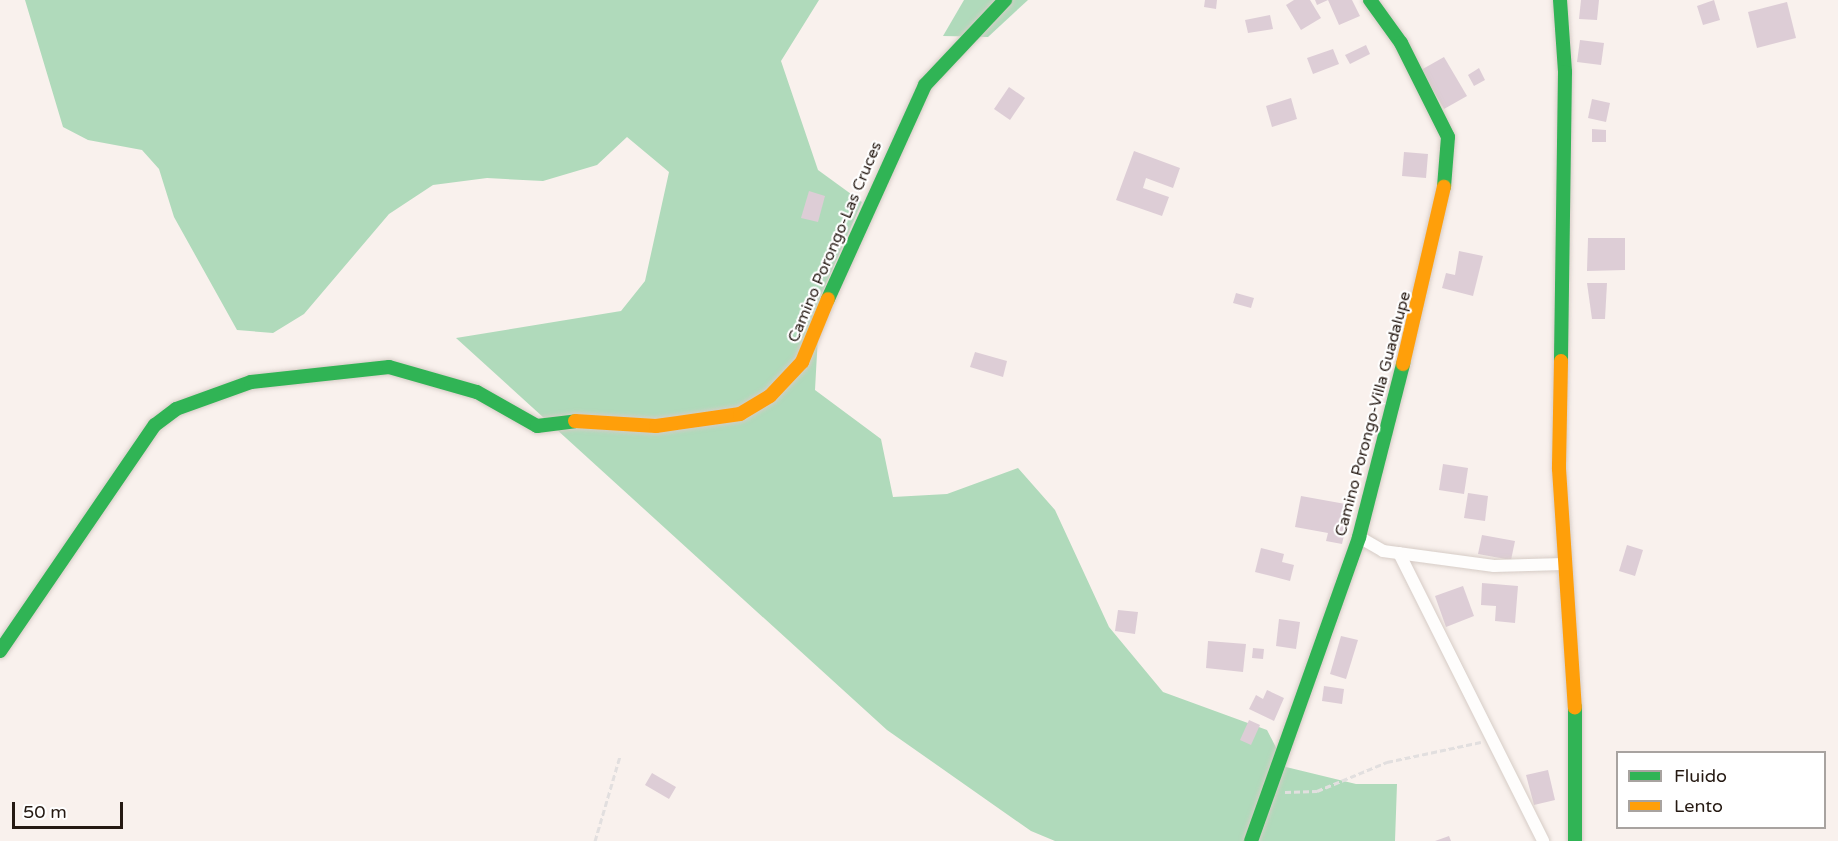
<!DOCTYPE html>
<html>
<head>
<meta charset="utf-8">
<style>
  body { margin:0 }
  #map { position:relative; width:1838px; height:841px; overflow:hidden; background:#f9f1ed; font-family:"Varela Round",sans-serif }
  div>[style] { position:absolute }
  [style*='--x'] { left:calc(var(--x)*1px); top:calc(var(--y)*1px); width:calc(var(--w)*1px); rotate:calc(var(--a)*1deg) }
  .forest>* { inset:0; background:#b0dabb }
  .building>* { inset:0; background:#ddcdd6 }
  .path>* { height:3px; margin-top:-1.5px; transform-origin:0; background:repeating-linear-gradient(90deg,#e2dfdf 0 6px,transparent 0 9px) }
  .roads { filter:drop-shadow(0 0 2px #d6ccc6) drop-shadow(0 0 2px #d6ccc6) }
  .street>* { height:12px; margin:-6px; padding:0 6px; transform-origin:6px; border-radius:6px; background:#fefdfc }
  .fast>* { height:14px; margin:-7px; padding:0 7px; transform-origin:7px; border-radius:7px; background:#30b455 }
  .slow>* { height:14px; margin:-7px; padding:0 7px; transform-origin:7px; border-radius:7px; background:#ff9f0a }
  span { translate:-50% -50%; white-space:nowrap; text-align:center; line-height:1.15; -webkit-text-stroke:4.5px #fff; paint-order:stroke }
  .street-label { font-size:16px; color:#251912 }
  .legend { position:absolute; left:1616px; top:751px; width:210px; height:78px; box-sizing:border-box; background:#fff; border:2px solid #a8a3a0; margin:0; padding:8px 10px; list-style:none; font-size:18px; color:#251912 }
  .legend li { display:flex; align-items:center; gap:12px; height:30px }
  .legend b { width:30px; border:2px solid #a8a3a0 }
  .scale { position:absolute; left:12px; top:802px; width:111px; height:27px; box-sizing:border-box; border:3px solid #251912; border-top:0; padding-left:8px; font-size:18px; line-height:21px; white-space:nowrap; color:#251912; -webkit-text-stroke:4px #fff; paint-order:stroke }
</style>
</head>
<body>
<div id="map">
  <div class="forest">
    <i style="clip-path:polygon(25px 0,819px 0,781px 61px,818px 170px,862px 202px,820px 298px,815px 390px,881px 439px,893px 497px,947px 494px,1018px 468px,1055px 510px,1109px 627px,1163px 692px,1267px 730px,1286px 767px,1356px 784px,1397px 784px,1395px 841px,1055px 841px,1031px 831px,887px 730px,456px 338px,621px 311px,645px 281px,669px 172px,627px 137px,597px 165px,543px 181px,487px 178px,433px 185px,389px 214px,304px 314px,273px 333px,237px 330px,174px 217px,159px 169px,142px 150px,88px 140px,63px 127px)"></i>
    <i style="clip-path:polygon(964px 0,1028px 0,988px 37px,943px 36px)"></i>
  </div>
  <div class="building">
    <i style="clip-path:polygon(1205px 0,1217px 0,1216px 9px,1204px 7px)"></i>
    <i style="clip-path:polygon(1294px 0,1310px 0,1321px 18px,1301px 30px,1286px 5px)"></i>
    <i style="clip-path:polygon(1315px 0,1352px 0,1360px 16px,1339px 25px,1328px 0,1317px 5px)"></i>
    <i style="clip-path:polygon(1581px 0,1599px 0,1597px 20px,1579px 19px)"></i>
    <i style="clip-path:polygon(1714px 0,1720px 20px,1703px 25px,1697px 6px)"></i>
    <i style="clip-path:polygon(1787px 2px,1796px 38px,1757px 48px,1748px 12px)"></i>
    <i style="clip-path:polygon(1270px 15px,1273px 29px,1248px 33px,1245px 20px)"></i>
    <i style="clip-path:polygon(1580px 40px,1604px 43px,1601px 65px,1577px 62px)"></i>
    <i style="clip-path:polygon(1366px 45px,1370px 54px,1350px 64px,1345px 55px)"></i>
    <i style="clip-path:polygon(1333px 49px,1339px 64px,1313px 74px,1307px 58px)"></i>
    <i style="clip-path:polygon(1444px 57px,1467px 96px,1444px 109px,1421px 70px)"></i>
    <i style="clip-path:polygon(1479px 68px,1485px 80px,1474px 86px,1468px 75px)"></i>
    <i style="clip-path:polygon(1009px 87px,1025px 98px,1010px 120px,994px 109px)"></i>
    <i style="clip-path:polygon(1291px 98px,1297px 119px,1272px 127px,1266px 106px)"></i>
    <i style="clip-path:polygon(1592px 99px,1610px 103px,1606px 122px,1588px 118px)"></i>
    <i style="clip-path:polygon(1592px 129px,1606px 130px,1606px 142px,1592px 142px)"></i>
    <i style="clip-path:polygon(1134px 151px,1180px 168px,1173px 188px,1146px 178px,1143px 188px,1169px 197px,1162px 216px,1116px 200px)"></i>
    <i style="clip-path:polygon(1404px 152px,1428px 154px,1426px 178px,1402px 176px)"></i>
    <i style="clip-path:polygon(809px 191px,825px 196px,818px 222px,801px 218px)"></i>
    <i style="clip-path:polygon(1588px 238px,1625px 238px,1625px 270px,1587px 271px)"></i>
    <i style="clip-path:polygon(1459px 251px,1483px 256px,1473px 296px,1442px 288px,1446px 273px,1455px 275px)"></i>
    <i style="clip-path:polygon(1587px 283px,1607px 283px,1605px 319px,1592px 319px)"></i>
    <i style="clip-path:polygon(1236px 293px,1254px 298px,1251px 308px,1233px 303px)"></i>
    <i style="clip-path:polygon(975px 352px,1007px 361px,1003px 377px,970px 367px)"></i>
    <i style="clip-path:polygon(1443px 464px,1468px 468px,1464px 494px,1439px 490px)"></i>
    <i style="clip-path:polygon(1468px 493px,1488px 496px,1485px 521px,1464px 518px)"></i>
    <i style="clip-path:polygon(1301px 496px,1351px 505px,1342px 544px,1326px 541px,1328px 533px,1295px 527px)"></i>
    <i style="clip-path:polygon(1482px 535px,1515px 541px,1511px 560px,1478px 554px)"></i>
    <i style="clip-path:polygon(1627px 545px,1643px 550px,1635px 576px,1619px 571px)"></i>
    <i style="clip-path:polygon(1261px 548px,1284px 554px,1282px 562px,1294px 565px,1290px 581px,1255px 572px)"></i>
    <i style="clip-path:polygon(1482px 583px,1518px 586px,1515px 623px,1495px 621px,1496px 606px,1481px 605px)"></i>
    <i style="clip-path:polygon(1463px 586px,1474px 616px,1446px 627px,1435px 596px)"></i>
    <i style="clip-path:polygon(1118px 610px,1138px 612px,1135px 634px,1115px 631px)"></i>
    <i style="clip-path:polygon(1279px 619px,1300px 622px,1296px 649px,1276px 646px)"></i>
    <i style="clip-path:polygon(1341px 636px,1358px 640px,1346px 679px,1330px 674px)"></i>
    <i style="clip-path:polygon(1208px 641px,1246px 644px,1243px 672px,1206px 668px)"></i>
    <i style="clip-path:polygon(1253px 648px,1264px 649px,1263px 659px,1252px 658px)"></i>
    <i style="clip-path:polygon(1324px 686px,1344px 689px,1342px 704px,1322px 701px)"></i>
    <i style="clip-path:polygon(1267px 690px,1284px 698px,1274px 721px,1249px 709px,1256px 695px,1263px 699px)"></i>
    <i style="clip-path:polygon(1249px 720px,1260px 725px,1251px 745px,1240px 740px)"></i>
    <i style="clip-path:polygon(1548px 770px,1555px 800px,1534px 805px,1526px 775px)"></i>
    <i style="clip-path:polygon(652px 773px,676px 787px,669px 799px,645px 785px)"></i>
    <i style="clip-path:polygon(1449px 836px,1451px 841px,1435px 841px)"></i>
  </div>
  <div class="path">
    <i style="--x:1285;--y:792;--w:32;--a:-2"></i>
    <i style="--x:1317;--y:791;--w:76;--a:-22.5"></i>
    <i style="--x:1387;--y:762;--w:96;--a:-12"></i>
    <i style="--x:595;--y:841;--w:89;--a:-73.6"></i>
  </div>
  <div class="roads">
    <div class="street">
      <i style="--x:1359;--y:537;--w:28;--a:30"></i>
      <i style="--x:1383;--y:551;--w:112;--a:7.7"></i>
      <i style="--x:1494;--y:566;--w:69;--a:-1.7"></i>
      <i style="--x:1399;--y:553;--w:322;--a:63.4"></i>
    </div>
    <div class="fast">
      <i style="--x:1370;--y:0;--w:53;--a:54.2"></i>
      <i style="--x:1401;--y:43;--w:105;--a:63.4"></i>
      <i style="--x:1448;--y:137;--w:50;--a:94.6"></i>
      <i style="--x:1560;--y:0;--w:72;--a:86"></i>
      <i style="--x:1565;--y:72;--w:289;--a:90.8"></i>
      <i style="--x:828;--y:299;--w:235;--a:-65.6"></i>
      <i style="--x:925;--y:85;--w:117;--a:-46.7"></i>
      <i style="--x:0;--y:651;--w:274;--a:-55.6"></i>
      <i style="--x:155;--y:425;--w:26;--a:-37"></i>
      <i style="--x:176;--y:409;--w:80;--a:-19.8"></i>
      <i style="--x:251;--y:382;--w:139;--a:-6.2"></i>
      <i style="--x:389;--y:367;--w:91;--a:15.9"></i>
      <i style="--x:477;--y:392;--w:69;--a:29.5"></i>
      <i style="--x:537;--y:426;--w:38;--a:-7"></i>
      <i style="--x:1575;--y:707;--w:134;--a:90"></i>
      <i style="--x:1251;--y:841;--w:323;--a:-70.4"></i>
      <i style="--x:1359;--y:537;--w:179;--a:-75.7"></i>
    </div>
    <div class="slow">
      <i style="--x:1561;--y:361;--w:108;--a:91.1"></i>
      <i style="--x:1559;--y:469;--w:239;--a:86.2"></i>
      <i style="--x:1403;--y:364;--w:182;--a:-77"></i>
      <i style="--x:575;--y:421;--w:81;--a:3.5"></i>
      <i style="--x:656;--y:426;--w:85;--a:-8.1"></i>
      <i style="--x:740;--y:414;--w:35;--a:-31"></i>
      <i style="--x:770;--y:396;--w:47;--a:-46.7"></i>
      <i style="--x:802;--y:362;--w:68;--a:-67.6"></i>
    </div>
  </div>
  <div class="street-label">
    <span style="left:835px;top:242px;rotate:-67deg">Camino Porongo-Las Cruces</span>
    <span style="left:1373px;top:414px;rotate:-75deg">Camino Porongo-Villa Guadalupe</span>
  </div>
  <ul class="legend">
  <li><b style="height:8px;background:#30b455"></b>Fluido</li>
  <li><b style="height:8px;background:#ff9f0a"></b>Lento</li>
  </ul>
  <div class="scale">50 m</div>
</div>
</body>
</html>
